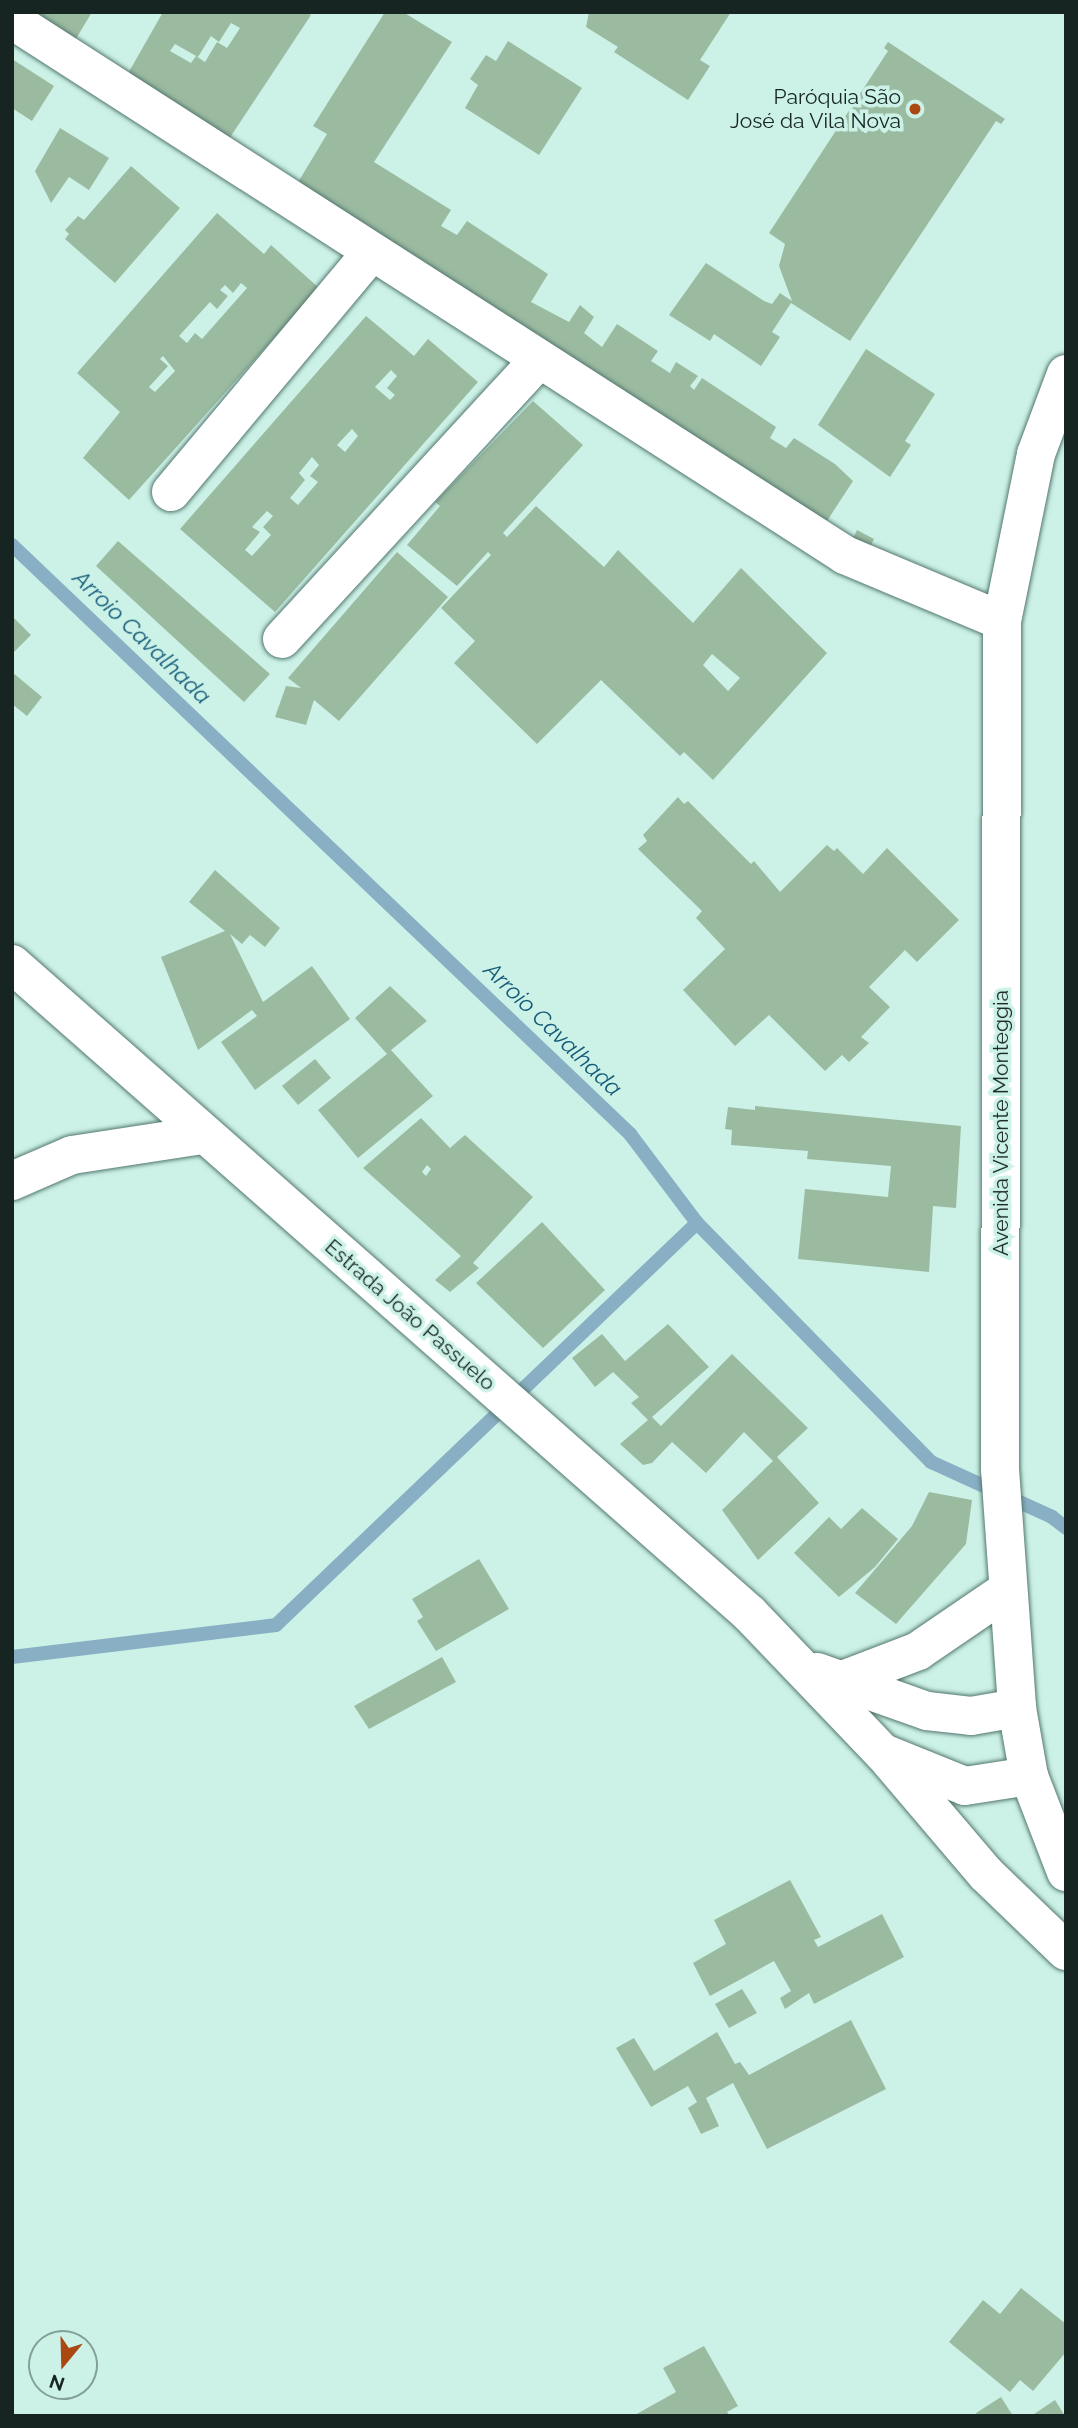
<!DOCTYPE html>
<html>
<head>
<meta charset="utf-8">
<style>
  body { margin:0 }
  #map { position:relative; width:1078px; height:2428px; overflow:hidden; background:#ccf2e8; font-family:Raleway,sans-serif }
  div>[style] { position:absolute }
  [style*='--x'] { left:calc(var(--x)*1px); top:calc(var(--y)*1px); width:calc(var(--w)*1px); rotate:calc(var(--a)*1deg) }
  .stream>* { height:14px; margin:-7px; padding:0 7px; transform-origin:7px; border-radius:7px; background:#88afc3 }
  .building>* { inset:0; background:#9bbba1 }
  .roads { filter:drop-shadow(0 0 2px #54776e) drop-shadow(0 0 2px #54776e) }
  .minor>* { height:38px; margin:-19px; padding:0 19px; transform-origin:19px; border-radius:19px; background:#fff }
  .tertiary>* { height:38px; margin:-19px; padding:0 19px; transform-origin:19px; border-radius:19px; background:#fff }
  .secondary>* { height:38px; margin:-19px; padding:0 19px; transform-origin:19px; border-radius:19px; background:#fff }
  .dots>* { width:19px; height:19px; translate:-50% -50%; box-sizing:border-box; border:4px solid #ccf2e8; border-radius:50% }
  span { translate:-50% -50%; white-space:nowrap; text-align:center; line-height:1.15; -webkit-text-stroke:7px #ccf2e8; paint-order:stroke }
  .poi-label { font-size:21px; color:#162521 }
  .right { translate:-100% -50%; text-align:right }
  .street-label { font-size:21px; color:#162521 }
  .water-label { font-size:23px; color:#145b78; font-style:italic }
  .frame { position:absolute; inset:0; border:14px solid #162521; pointer-events:none }
  .north { position:absolute; left:28px; top:2330px; width:70px; height:70px; box-sizing:border-box; background:#ccf2e8; border:2px solid #83a098; border-radius:50%; rotate:199deg; font-size:19px; font-weight:700; line-height:28px; text-align:center; color:#162521 }
  .north::after { content:''; display:block; margin:auto; width:24px; height:32px; background:#ab4811; clip-path:polygon(50% 0,100% 100%,50% 72%,0 100%) }
</style>
</head>
<body>
<div id="map">
  <div class="stream">
    <i style="--x:12;--y:545;--w:854;--a:43.62"></i>
    <i style="--x:630;--y:1134;--w:111;--a:53"></i>
    <i style="--x:697;--y:1223;--w:334;--a:45.6"></i>
    <i style="--x:931;--y:1462;--w:133;--a:24.4"></i>
    <i style="--x:1052;--y:1517;--w:18;--a:38"></i>
    <i style="--x:12;--y:1657;--w:266;--a:-6.9"></i>
    <i style="--x:276;--y:1625;--w:582;--a:-43.68"></i>
  </div>
  <div class="building">
    <i style="clip-path:polygon(14px 12px,92px 12px,70px 49px)"></i>
    <i style="clip-path:polygon(evenodd,163px 12px,306px 12px,311px 15px,223px 148px,122px 84px,163px 12px,231px 23px,240px 28px,227px 48px,217px 42px,205px 62px,196px 56px,191px 63px,170px 51px,175px 44px,198px 57px,211px 36px,219px 42px,231px 23px)"></i>
    <i style="clip-path:polygon(385px 12px,403px 12px,452px 42px,374px 162px,451px 210px,441px 226px,457px 235px,467px 221px,548px 274px,531px 302px,569px 322px,580px 305px,594px 317px,584px 333px,602px 347px,617px 324px,658px 351px,651px 361px,670px 373px,676px 362px,698px 376px,690px 386px,694px 390px,702px 378px,776px 427px,770px 438px,786px 448px,794px 438px,835px 464px,853px 481px,827px 521px,291px 194px,327px 134px,313px 126px)"></i>
    <i style="clip-path:polygon(589px 12px,731px 12px,700px 60px,710px 66px,688px 100px,614px 52px,618px 47px,586px 27px)"></i>
    <i style="clip-path:polygon(508px 41px,582px 88px,539px 155px,465px 108px,478px 85px,470px 79px,486px 55px,496px 61px)"></i>
    <i style="clip-path:polygon(888px 42px,1005px 119px,1001px 124px,996px 121px,850px 341px,791px 303px,772px 332px,780px 337px,761px 366px,714px 334px,710px 341px,669px 315px,706px 263px,764px 301px,772px 304px,780px 293px,792px 301px,779px 266px,785px 244px,769px 233px,888px 51px,884px 48px)"></i>
    <i style="clip-path:polygon(12px 59px,54px 86px,32px 121px,12px 108px)"></i>
    <i style="clip-path:polygon(60px 128px,109px 158px,89px 190px,69px 177px,51px 203px,35px 171px)"></i>
    <i style="clip-path:polygon(131px 166px,180px 208px,115px 283px,65px 239px,69px 234px,65px 230px,78px 216px,84px 220px)"></i>
    <i style="clip-path:polygon(evenodd,217px 213px,264px 254px,271px 245px,319px 288px,129px 500px,83px 458px,120px 412px,77px 373px,217px 213px,241px 283px,247px 288px,202px 339px,195px 333px,187px 343px,179px 336px,210px 302px,217px 309px,228px 296px,220px 290px,225px 285px,233px 293px,241px 283px,217px 213px,163px 356px,175px 371px,155px 392px,149px 387px,168px 366px,160px 359px,163px 356px)"></i>
    <i style="clip-path:polygon(evenodd,366px 316px,414px 356px,428px 339px,478px 382px,275px 612px,180px 529px,366px 316px,391px 370px,397px 376px,387px 388px,395px 395px,390px 400px,375px 387px,391px 370px,366px 316px,352px 429px,358px 436px,345px 452px,337px 445px,352px 429px,366px 316px,312px 457px,319px 465px,310px 476px,318px 482px,298px 505px,290px 498px,305px 480px,299px 473px,312px 457px,366px 316px,267px 511px,273px 516px,263px 527px,271px 535px,252px 556px,245px 550px,260px 532px,252px 527px,267px 511px)"></i>
    <i style="clip-path:polygon(866px 349px,935px 394px,905px 441px,911px 445px,890px 477px,818px 425px)"></i>
    <i style="clip-path:polygon(evenodd,533px 401px,583px 445px,503px 533px,507px 537px,536px 506px,604px 567px,618px 550px,693px 623px,741px 568px,827px 653px,713px 780px,684px 752px,680px 756px,601px 680px,537px 744px,454px 663px,475px 641px,441px 608px,491px 555px,488px 552px,457px 586px,407px 545px,440px 506px,435px 502px,533px 401px,712px 654px,740px 678px,728px 691px,703px 665px,712px 654px)"></i>
    <i style="clip-path:polygon(857px 530px,874px 539px,863px 562px,846px 553px)"></i>
    <i style="clip-path:polygon(118px 541px,270px 674px,244px 702px,96px 566px)"></i>
    <i style="clip-path:polygon(397px 552px,448px 597px,339px 721px,314px 700px,306px 725px,275px 717px,286px 686px,301px 688px,288px 678px)"></i>
    <i style="clip-path:polygon(12px 616px,31px 635px,12px 654px)"></i>
    <i style="clip-path:polygon(12px 672px,42px 697px,27px 716px,12px 704px)"></i>
    <i style="clip-path:polygon(678px 797px,684px 804px,688px 801px,751px 864px,754px 861px,780px 892px,827px 845px,834px 851px,837px 848px,863px 874px,887px 848px,959px 920px,917px 962px,905px 950px,869px 987px,890px 1007px,861px 1037px,869px 1043px,849px 1062px,842px 1055px,825px 1071px,769px 1015px,735px 1046px,683px 990px,725px 949px,696px 918px,702px 911px,638px 849px,647px 841px,643px 835px)"></i>
    <i style="clip-path:polygon(215px 870px,280px 928px,265px 947px,250px 935px,242px 944px,230px 934px,263px 1002px,312px 966px,350px 1019px,255px 1090px,221px 1042px,257px 1016px,252px 1010px,198px 1050px,161px 957px,225px 931px,189px 902px)"></i>
    <i style="clip-path:polygon(390px 986px,427px 1021px,391px 1050px,433px 1096px,358px 1158px,318px 1110px,387px 1054px,355px 1018px)"></i>
    <i style="clip-path:polygon(315px 1059px,331px 1078px,298px 1105px,282px 1086px)"></i>
    <i style="clip-path:polygon(755px 1106px,961px 1126px,956px 1208px,933px 1206px,929px 1272px,798px 1259px,805px 1189px,888px 1197px,891px 1166px,807px 1159px,808px 1151px,731px 1145px,732px 1130px,725px 1129px,728px 1107px,755px 1110px)"></i>
    <i style="clip-path:polygon(evenodd,421px 1118px,450px 1148px,465px 1135px,533px 1197px,473px 1263px,479px 1268px,450px 1292px,435px 1280px,461px 1256px,363px 1168px,421px 1118px,427px 1165px,431px 1169px,426px 1176px,422px 1172px,427px 1165px)"></i>
    <i style="clip-path:polygon(542px 1222px,605px 1290px,543px 1348px,476px 1283px)"></i>
    <i style="clip-path:polygon(668px 1324px,709px 1367px,652px 1417px,661px 1426px,732px 1354px,808px 1428px,777px 1457px,819px 1503px,758px 1560px,722px 1510px,773px 1461px,744px 1432px,706px 1473px,672px 1442px,652px 1463px,643px 1465px,620px 1444px,648px 1420px,631px 1403px,639px 1397px,613px 1372px,595px 1387px,572px 1358px,602px 1334px,625px 1361px)"></i>
    <i style="clip-path:polygon(929px 1492px,972px 1500px,966px 1544px,896px 1624px,855px 1593px,912px 1526px)"></i>
    <i style="clip-path:polygon(862px 1508px,898px 1539px,875px 1567px,839px 1597px,794px 1553px,829px 1517px,841px 1529px)"></i>
    <i style="clip-path:polygon(479px 1559px,509px 1609px,436px 1651px,417px 1621px,423px 1617px,412px 1599px)"></i>
    <i style="clip-path:polygon(442px 1657px,456px 1682px,369px 1729px,354px 1706px)"></i>
    <i style="clip-path:polygon(790px 1880px,821px 1937px,814px 1940px,818px 1947px,882px 1914px,904px 1957px,814px 2004px,809px 1993px,785px 2009px,780px 1998px,791px 1991px,774px 1961px,710px 1996px,693px 1963px,726px 1944px,714px 1920px)"></i>
    <i style="clip-path:polygon(742px 1989px,757px 2013px,729px 2028px,715px 2004px)"></i>
    <i style="clip-path:polygon(851px 2020px,886px 2089px,767px 2149px,733px 2083px,706px 2098px,719px 2126px,701px 2134px,688px 2108px,697px 2102px,688px 2086px,651px 2107px,616px 2048px,634px 2038px,654px 2071px,717px 2032px,735px 2064px,740px 2062px,749px 2075px)"></i>
    <i style="clip-path:polygon(1021px 2288px,1066px 2324px,1066px 2352px,1033px 2391px,1020px 2380px,1010px 2392px,949px 2342px,983px 2300px,1000px 2314px)"></i>
    <i style="clip-path:polygon(704px 2346px,738px 2406px,727px 2412px,730px 2416px,633px 2416px,676px 2392px,663px 2368px)"></i>
    <i style="clip-path:polygon(1001px 2397px,1013px 2416px,978px 2416px,976px 2413px)"></i>
    <i style="clip-path:polygon(1055px 2400px,1065px 2416px,1031px 2416px)"></i>
  </div>
  <div class="roads">
    <div class="minor">
      <i style="--x:12;--y:20;--w:990;--a:32.71"></i>
      <i style="--x:845;--y:555;--w:170;--a:22.8"></i>
      <i style="--x:171;--y:492;--w:312;--a:-50.1"></i>
      <i style="--x:282;--y:639;--w:379;--a:-47.4"></i>
      <i style="--x:12;--y:1181;--w:65;--a:-23.4"></i>
      <i style="--x:72;--y:1155;--w:132;--a:-8.7"></i>
    </div>
    <div class="tertiary">
      <i style="--x:12;--y:964;--w:983;--a:41.37"></i>
      <i style="--x:750;--y:1614;--w:192;--a:46.3"></i>
      <i style="--x:883;--y:1753;--w:88;--a:21.9"></i>
      <i style="--x:965;--y:1786;--w:65;--a:-8.9"></i>
      <i style="--x:817;--y:1672;--w:117;--a:19.5"></i>
      <i style="--x:927;--y:1711;--w:44;--a:6.5"></i>
      <i style="--x:971;--y:1716;--w:47;--a:-9.9"></i>
    </div>
    <div class="secondary">
      <i style="--x:1066;--y:374;--w:85;--a:110.6"></i>
      <i style="--x:1036;--y:454;--w:170;--a:101.5"></i>
      <i style="--x:1002;--y:621;--w:848;--a:90.14"></i>
      <i style="--x:1000;--y:1469;--w:240;--a:85.9"></i>
      <i style="--x:1017;--y:1708;--w:69;--a:80"></i>
      <i style="--x:1029;--y:1776;--w:103;--a:68.9"></i>
      <i style="--x:840;--y:1681;--w:84;--a:-21"></i>
      <i style="--x:918;--y:1651;--w:107;--a:-34.3"></i>
      <i style="--x:883;--y:1753;--w:159;--a:49.6"></i>
      <i style="--x:986;--y:1874;--w:111;--a:43.9"></i>
    </div>
  </div>
  <div class="dots">
    <i style="left:915px;top:109px;background:#ab4811"></i>
  </div>
  <div class="poi-label">
    <span class="right" style="left:901px;top:109px">Paróquia São<br>José da Vila Nova</span>
  </div>
  <div class="street-label">
    <span style="left:1001px;top:1123px;rotate:-90deg">Avenida Vicente Monteggia</span>
    <span style="left:410px;top:1315px;rotate:41deg">Estrada João Passuelo</span>
  </div>
  <div class="water-label">
    <span style="left:142px;top:637px;rotate:44deg">Arroio Cavalhada</span>
    <span style="left:553px;top:1029px;rotate:44deg">Arroio Cavalhada</span>
  </div>
  <div class="frame"></div>
  <div class="north">N</div>
</div>
</body>
</html>
